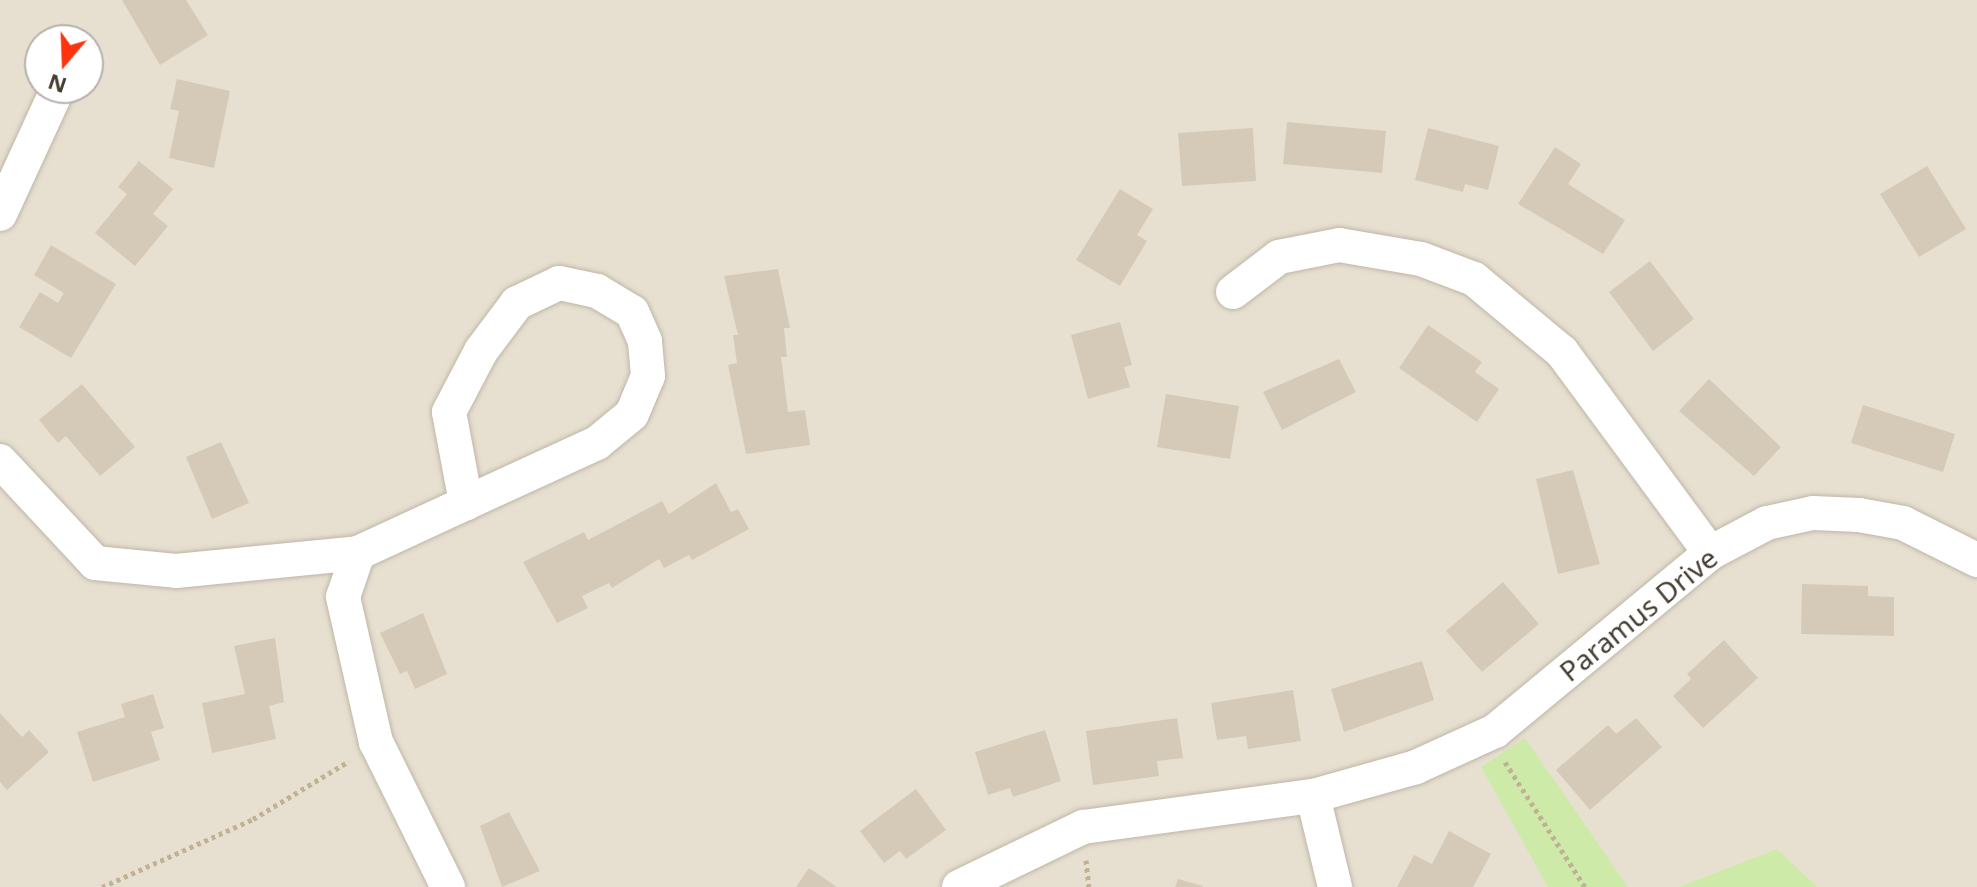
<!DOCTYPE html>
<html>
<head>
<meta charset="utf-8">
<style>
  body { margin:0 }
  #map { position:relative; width:1977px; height:887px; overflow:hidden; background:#f3eee3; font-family:"Noto Sans",sans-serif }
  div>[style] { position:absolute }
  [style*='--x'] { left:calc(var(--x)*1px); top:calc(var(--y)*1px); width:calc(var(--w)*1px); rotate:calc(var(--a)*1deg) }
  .residential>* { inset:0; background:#e7e0d1 }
  .green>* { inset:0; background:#cdeaa9 }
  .building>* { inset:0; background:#d5cab8 }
  .path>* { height:5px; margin-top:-2.5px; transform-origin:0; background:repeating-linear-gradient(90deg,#c1b296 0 4px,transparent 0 8px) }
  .roads { filter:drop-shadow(0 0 2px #bfb6a6) drop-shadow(0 0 2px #bfb6a6) }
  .minor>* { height:34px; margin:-17px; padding:0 17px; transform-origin:17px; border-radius:17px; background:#fff }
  span { translate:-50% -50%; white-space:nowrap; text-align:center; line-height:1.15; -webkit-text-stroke:6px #fff; paint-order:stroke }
  .street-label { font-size:28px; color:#453e33 }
  .north { position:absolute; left:24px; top:24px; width:80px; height:80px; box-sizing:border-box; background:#fff; border:2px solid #b5b2ad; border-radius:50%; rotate:199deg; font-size:22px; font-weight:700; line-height:32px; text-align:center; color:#453e33 }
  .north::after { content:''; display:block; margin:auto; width:28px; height:36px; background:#ff330e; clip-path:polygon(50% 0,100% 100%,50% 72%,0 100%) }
</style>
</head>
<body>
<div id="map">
  <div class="residential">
    <i style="clip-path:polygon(evenodd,0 0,1977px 0,1977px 887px,1818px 887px,1777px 849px,1678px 887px,0 887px,0 0,40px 40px,88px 40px,88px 88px,40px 88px,40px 40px)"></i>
  </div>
  <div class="green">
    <i style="clip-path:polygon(1525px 738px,1628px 887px,1548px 887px,1481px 767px)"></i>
    <i style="clip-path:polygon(1777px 849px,1818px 887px,1678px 887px)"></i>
  </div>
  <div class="building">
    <i style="clip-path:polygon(122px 0,186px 0,208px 35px,160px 65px)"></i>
    <i style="clip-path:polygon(177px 79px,230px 91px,214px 168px,169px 158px,179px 111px,170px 109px)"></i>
    <i style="clip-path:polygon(1287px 122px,1386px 131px,1382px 173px,1283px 164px)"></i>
    <i style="clip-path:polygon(1253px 128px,1256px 181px,1182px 186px,1178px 133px)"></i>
    <i style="clip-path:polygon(1428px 128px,1499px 146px,1488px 190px,1465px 184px,1463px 192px,1415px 180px)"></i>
    <i style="clip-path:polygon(1555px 147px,1581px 164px,1568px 184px,1625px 220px,1603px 254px,1518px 204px)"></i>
    <i style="clip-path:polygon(139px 161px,173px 189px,153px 214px,168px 226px,135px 266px,95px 233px,127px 194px,118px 187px)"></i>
    <i style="clip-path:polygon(1927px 166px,1966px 229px,1919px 257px,1880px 194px)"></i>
    <i style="clip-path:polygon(1120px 189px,1153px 209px,1137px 235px,1147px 241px,1120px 286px,1076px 260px)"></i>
    <i style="clip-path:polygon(51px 245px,116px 284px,71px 358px,19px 327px,40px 292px,58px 303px,64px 293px,34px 275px)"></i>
    <i style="clip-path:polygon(1650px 261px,1694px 319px,1653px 351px,1609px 292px)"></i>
    <i style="clip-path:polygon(778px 269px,790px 328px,784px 328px,787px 357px,781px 357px,788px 412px,805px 410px,810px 445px,746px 454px,728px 365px,737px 363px,733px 335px,738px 335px,724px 276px)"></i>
    <i style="clip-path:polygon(1120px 322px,1132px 365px,1124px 367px,1130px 387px,1088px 399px,1071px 335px)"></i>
    <i style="clip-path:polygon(1428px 325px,1482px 362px,1475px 372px,1499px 389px,1477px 422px,1399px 368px)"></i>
    <i style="clip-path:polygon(1339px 359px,1356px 392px,1282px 430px,1263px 392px)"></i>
    <i style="clip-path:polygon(1709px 379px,1781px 447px,1754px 476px,1679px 411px)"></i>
    <i style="clip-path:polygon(82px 384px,135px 447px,100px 476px,66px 436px,58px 443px,39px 420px)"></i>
    <i style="clip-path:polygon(1166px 394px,1239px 406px,1230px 459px,1157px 447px)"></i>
    <i style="clip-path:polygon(1863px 405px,1955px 434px,1943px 472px,1851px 443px)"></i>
    <i style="clip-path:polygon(221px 442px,249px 503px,212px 519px,186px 457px)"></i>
    <i style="clip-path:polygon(1573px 470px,1600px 564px,1558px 574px,1536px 479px)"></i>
    <i style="clip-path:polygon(716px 483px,731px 512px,738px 509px,749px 529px,692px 560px,689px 555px,664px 568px,659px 559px,612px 588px,609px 583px,582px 596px,588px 608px,557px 623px,523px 562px,584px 532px,588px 540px,662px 501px,669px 514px)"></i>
    <i style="clip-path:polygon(1503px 582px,1539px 624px,1482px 672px,1446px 631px)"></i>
    <i style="clip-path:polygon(1802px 584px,1868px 586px,1868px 596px,1894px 597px,1894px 636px,1801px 634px)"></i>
    <i style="clip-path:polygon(423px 613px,447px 674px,415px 689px,407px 671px,400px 674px,380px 633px)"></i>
    <i style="clip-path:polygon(275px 638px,284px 702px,269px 706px,276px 739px,212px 753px,202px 703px,245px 694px,234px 646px)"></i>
    <i style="clip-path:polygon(1724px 640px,1758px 678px,1703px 728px,1673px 696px,1691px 679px,1687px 674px)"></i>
    <i style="clip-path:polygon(1422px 661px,1434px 700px,1344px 732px,1331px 689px)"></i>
    <i style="clip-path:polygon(1293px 690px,1301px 741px,1248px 749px,1246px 736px,1217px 740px,1211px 703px)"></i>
    <i style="clip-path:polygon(153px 694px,164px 728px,151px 732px,160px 760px,93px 782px,77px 732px,125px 717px,121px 704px)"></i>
    <i style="clip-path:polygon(0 713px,22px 737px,29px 730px,49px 752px,7px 790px,0 782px)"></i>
    <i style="clip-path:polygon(1177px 718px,1183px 758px,1157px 761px,1159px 776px,1093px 785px,1086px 731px)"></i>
    <i style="clip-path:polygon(1636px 718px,1662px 747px,1590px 810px,1556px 770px,1608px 725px,1616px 734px)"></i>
    <i style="clip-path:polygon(1045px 730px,1061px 781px,1013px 797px,1010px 788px,988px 795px,975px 752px)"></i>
    <i style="clip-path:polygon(916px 789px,946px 830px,906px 859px,900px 851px,884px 863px,860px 831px)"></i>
    <i style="clip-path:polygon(509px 812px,540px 871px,502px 887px,480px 826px)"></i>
    <i style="clip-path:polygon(1449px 831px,1491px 854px,1473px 887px,1397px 887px,1414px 855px,1432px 864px)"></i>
    <i style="clip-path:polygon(809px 868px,837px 887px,796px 887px)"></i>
    <i style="clip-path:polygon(1178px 879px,1203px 886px,1203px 887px,1175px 887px)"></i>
  </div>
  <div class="path">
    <i style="--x:1505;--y:762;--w:148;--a:57.4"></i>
    <i style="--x:1086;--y:860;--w:27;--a:84"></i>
    <i style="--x:102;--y:887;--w:166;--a:-24.2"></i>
    <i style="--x:253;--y:819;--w:112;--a:-31.1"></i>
  </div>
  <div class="roads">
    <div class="minor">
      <i style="--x:0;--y:214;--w:139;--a:-65.3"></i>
      <i style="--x:1233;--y:292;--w:58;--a:-37.3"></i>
      <i style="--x:1279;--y:257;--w:61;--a:-11.3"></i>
      <i style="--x:1339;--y:245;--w:83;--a:9.7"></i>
      <i style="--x:1421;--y:259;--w:57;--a:20.7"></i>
      <i style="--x:1474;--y:279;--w:114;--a:39.7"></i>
      <i style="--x:1562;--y:352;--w:250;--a:53.6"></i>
      <i style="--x:0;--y:461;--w:139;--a:47"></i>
      <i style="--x:95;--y:563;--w:81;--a:5.6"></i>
      <i style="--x:176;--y:571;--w:183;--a:-5.6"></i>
      <i style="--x:358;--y:553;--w:119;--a:-24.8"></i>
      <i style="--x:466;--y:503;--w:144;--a:-24.6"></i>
      <i style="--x:597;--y:443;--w:45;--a:-39.6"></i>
      <i style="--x:632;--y:414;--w:41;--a:-67.2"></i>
      <i style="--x:648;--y:376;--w:35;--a:-95"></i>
      <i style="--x:645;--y:341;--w:32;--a:-114"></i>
      <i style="--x:632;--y:312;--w:41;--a:-149"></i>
      <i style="--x:597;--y:291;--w:39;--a:-168"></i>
      <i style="--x:559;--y:283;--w:47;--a:154.5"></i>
      <i style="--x:517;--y:303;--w:60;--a:126.9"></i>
      <i style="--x:481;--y:351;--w:69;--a:117.7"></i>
      <i style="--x:449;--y:412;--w:93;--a:79.4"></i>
      <i style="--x:358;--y:553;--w:46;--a:108.8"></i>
      <i style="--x:343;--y:597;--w:149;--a:77.2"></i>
      <i style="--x:376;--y:742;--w:162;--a:63.6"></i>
      <i style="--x:1313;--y:796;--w:94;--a:76.4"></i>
      <i style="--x:959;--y:887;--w:138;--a:-25.8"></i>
      <i style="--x:1083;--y:827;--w:232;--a:-7.7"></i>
      <i style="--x:1313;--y:796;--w:107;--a:-15.7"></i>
      <i style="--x:1416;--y:767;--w:87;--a:-24.5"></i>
      <i style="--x:1495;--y:731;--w:279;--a:-39.6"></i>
      <i style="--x:1710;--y:553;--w:64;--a:-27.8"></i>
      <i style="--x:1767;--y:523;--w:47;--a:-12.3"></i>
      <i style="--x:1813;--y:513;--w:46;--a:2.5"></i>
      <i style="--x:1859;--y:515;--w:45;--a:10.3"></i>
      <i style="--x:1903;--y:523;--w:83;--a:26.6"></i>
    </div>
  </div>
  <div class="street-label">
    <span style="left:1638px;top:614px;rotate:-39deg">Paramus Drive</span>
  </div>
  <div class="north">N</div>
</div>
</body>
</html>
